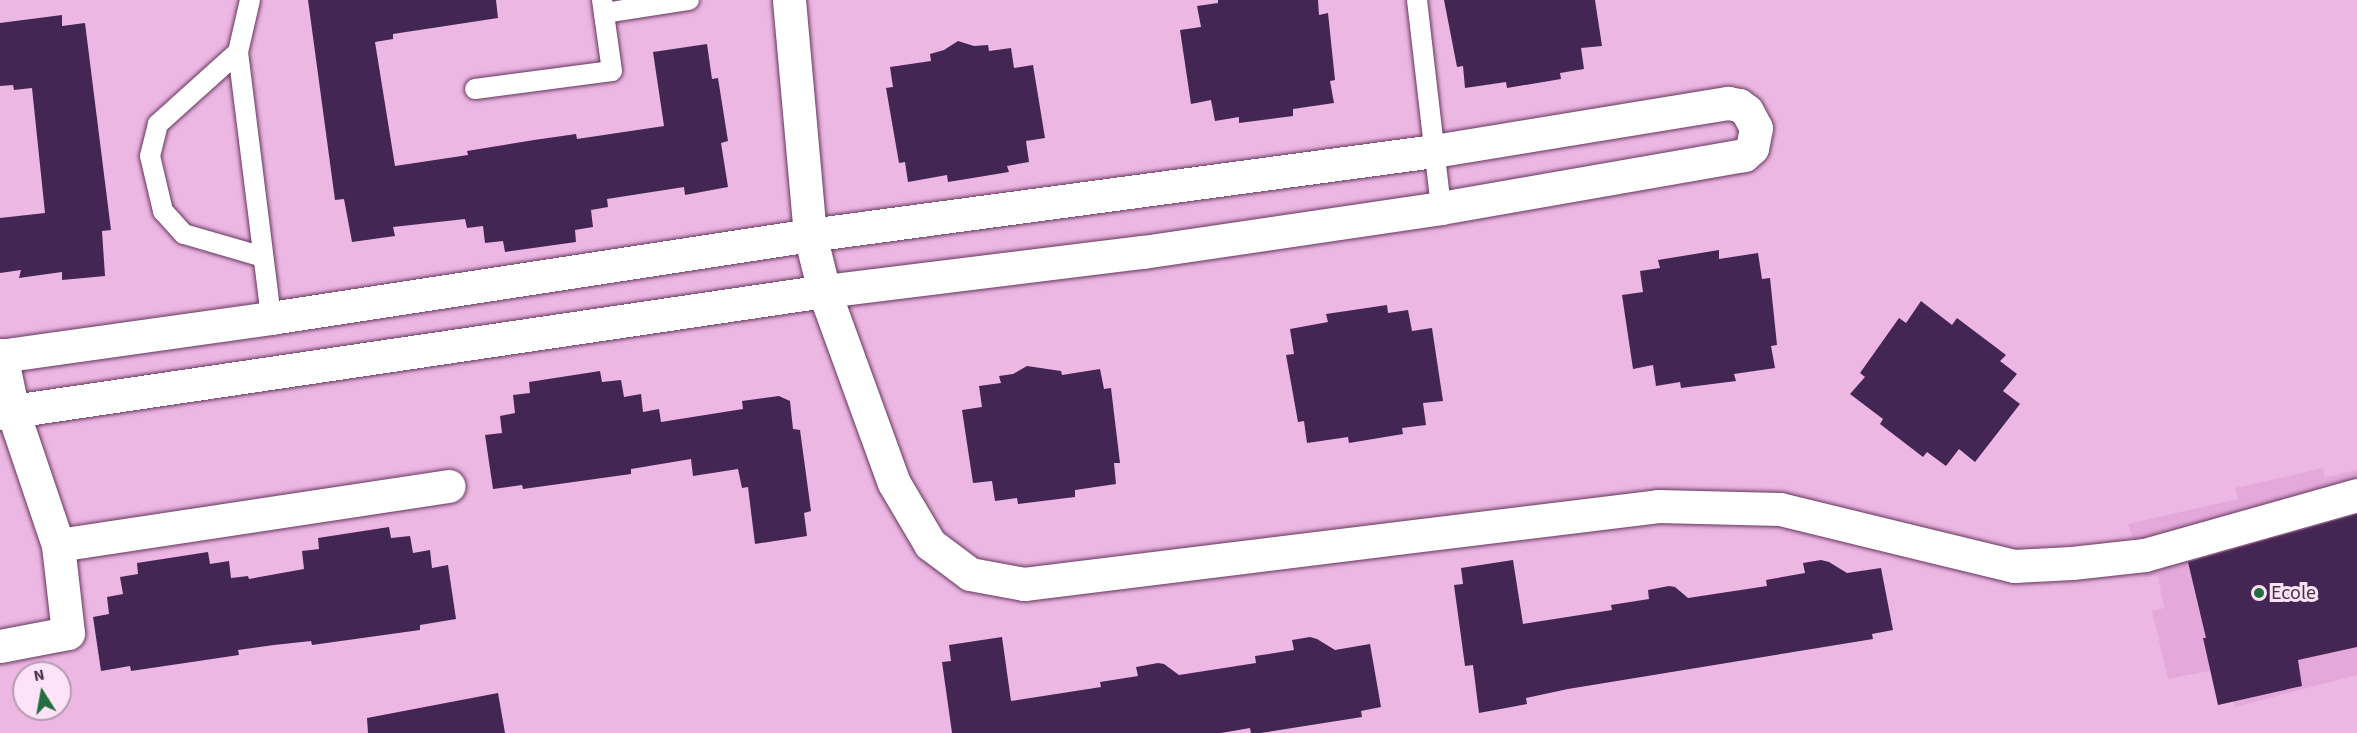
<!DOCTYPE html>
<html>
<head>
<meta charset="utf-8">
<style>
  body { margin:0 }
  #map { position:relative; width:2357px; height:733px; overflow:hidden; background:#edb7e3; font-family:"Source Sans 3",sans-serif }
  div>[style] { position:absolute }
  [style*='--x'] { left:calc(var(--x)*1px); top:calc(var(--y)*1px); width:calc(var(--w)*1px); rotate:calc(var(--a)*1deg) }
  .built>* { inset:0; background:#e4a9da }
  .building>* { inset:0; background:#432654 }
  .roads { filter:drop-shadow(0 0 2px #65375e) drop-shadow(0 0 2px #65375e) }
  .service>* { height:20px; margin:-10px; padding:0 10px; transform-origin:10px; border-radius:10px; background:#fff }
  .minor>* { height:33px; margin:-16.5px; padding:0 16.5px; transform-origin:16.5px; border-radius:16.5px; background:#fff }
  .dots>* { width:16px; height:16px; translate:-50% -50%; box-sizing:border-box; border:3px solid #fee2f8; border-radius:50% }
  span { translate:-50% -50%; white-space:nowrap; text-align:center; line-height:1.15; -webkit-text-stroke:6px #fee2f8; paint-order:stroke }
  .poi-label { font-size:20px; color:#483345 }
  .left { translate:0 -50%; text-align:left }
  .north { position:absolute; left:12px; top:661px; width:60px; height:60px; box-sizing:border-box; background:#fee2f8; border:2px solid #b59cb0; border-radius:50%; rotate:349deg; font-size:16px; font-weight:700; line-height:24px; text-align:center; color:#483345 }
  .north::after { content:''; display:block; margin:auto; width:21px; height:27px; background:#216f3f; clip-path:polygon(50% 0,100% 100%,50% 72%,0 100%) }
</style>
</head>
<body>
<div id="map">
  <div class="built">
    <i style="clip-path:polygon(2323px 468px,2325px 477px,2357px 470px,2357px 675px,2235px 707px,2224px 668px,2168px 679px,2152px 611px,2164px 608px,2158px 576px,2145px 577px,2128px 524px,2238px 499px,2235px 488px)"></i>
  </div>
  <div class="building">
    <i style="clip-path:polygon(308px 0,496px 0,498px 18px,393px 34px,393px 39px,375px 42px,395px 166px,468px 155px,467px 151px,534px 140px,576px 134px,577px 139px,664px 126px,653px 52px,707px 44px,712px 79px,718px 78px,728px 141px,721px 143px,728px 187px,685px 195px,684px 187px,607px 199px,608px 207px,591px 210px,593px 227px,575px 230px,576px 242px,505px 252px,503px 241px,485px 243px,483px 226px,467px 228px,465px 219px,393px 227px,395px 236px,352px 242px,344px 199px,335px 200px)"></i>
    <i style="clip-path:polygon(1218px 0,1318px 0,1319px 15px,1328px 13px,1335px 80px,1330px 81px,1334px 103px,1293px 109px,1293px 116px,1239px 123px,1239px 117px,1215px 121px,1211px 100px,1191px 104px,1180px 30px,1201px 27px,1197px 6px,1218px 3px)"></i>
    <i style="clip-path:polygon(1444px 0,1595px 0,1602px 46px,1581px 48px,1584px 69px,1560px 73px,1561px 79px,1507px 88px,1506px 82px,1465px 88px,1463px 66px,1457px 67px)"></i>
    <i style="clip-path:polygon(62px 15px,62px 26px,85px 23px,111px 230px,102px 231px,105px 276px,62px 280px,62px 272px,19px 278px,21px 270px,0 273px,0 218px,45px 213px,32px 88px,14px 90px,13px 85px,0 86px,0 23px)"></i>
    <i style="clip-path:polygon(958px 41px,974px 46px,988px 45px,989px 51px,1011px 48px,1014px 68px,1033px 65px,1045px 138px,1026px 141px,1029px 162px,1007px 166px,1009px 172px,948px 182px,947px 175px,908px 182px,905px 162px,899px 163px,886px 88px,893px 87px,890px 67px,931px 61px,930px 54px,944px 50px)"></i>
    <i style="clip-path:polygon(1719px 250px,1719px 259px,1758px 253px,1762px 279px,1770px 278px,1777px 345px,1771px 346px,1775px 368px,1734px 374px,1736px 381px,1681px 388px,1680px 382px,1656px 386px,1653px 365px,1633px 369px,1622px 295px,1643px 292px,1640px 271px,1660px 268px,1658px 260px)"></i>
    <i style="clip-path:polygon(1921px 301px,1952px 325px,1957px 318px,2006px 355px,2000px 361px,2017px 374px,2003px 391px,2020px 404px,1975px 462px,1959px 449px,1946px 466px,1927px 452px,1923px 457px,1880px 424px,1883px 419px,1850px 394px,1865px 377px,1860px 373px,1899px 318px,1906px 323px)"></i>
    <i style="clip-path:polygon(1387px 305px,1388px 313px,1408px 310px,1412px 331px,1432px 328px,1443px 401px,1423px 403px,1426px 425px,1402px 428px,1403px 434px,1349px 443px,1348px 437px,1307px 443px,1304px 421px,1298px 422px,1286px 355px,1294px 354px,1290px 329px,1328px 322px,1326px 314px)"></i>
    <i style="clip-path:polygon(1027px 366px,1061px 371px,1062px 375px,1100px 369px,1104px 389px,1111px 388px,1120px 463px,1114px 463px,1116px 484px,1075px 490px,1075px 497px,1018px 504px,1017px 498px,995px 501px,992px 481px,973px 483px,962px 410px,982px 407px,979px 386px,1001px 383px,999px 376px,1013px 374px)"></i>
    <i style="clip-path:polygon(600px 371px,602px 382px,621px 380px,624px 397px,641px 394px,643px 412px,659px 409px,661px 422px,743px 409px,742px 401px,779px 396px,790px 401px,793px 429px,800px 430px,811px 511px,804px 513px,807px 536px,755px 544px,748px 487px,742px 488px,738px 469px,693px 476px,691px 459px,631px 469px,631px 474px,523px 489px,522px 485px,493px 489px,485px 435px,502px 433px,500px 416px,515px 413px,513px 395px,530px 393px,529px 382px)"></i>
    <i style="clip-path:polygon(2357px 514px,2357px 647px,2298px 660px,2302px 686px,2218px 705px,2203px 638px,2206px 638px,2188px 562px)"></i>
    <i style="clip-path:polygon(389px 527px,391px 538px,410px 536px,413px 553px,430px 550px,432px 568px,448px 565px,456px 619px,420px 625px,420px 630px,312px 645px,311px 641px,274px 645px,238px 650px,239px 655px,131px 671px,130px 666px,101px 671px,93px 617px,109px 614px,107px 597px,123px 594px,120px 577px,138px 574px,137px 563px,208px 552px,210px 564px,229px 561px,231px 578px,248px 576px,249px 579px,304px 569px,302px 551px,319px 549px,318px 538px)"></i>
    <i style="clip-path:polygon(1513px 560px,1523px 624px,1612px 610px,1611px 605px,1649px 599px,1648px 590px,1669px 586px,1675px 587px,1688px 598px,1767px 586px,1766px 580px,1805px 573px,1803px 563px,1821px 560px,1829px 562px,1847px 573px,1881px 568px,1893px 630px,1872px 634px,1873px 639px,1568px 689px,1526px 698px,1527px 704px,1479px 713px,1473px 665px,1465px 666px,1454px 585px,1463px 584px,1461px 568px)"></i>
    <i style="clip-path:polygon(1002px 637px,1011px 701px,1101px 687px,1100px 682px,1138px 676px,1136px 667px,1158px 663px,1164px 664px,1179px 675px,1256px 663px,1255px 656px,1294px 650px,1292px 640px,1310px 637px,1317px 639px,1335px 650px,1370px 644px,1381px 707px,1361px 711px,1362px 717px,1261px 733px,1251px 733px,1250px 728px,1221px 733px,952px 733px,942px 662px,951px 661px,949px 645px)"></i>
    <i style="clip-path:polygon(498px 693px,505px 733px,368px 733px,367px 718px)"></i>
  </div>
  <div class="roads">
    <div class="service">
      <i style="--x:250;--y:0;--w:53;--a:103"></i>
      <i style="--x:238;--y:52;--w:268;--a:82.9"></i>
      <i style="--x:1417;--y:0;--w:209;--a:83.4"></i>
      <i style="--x:604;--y:13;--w:86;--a:-8.7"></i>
      <i style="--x:238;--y:52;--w:108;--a:138"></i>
      <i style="--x:158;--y:124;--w:33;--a:104"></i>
      <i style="--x:150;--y:156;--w:57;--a:76.7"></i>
      <i style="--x:163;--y:211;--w:31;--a:48"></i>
      <i style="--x:184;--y:234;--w:82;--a:16.2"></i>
      <i style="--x:475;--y:89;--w:138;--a:-7.5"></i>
      <i style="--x:612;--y:71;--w:72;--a:-98"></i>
    </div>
    <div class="minor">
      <i style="--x:789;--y:0;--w:236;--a:84.9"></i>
      <i style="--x:810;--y:235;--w:58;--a:76"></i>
      <i style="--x:824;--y:291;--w:204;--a:70"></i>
      <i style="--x:894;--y:483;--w:71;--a:59.5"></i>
      <i style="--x:930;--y:544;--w:50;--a:36.9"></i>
      <i style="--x:970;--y:574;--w:55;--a:10.5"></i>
      <i style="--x:1024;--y:584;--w:639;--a:-7.01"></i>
      <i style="--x:1658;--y:506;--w:122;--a:1.4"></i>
      <i style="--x:1780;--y:509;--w:241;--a:13.7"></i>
      <i style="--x:2014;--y:566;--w:58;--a:-3"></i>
      <i style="--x:2072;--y:563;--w:73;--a:-6.3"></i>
      <i style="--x:2145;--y:555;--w:220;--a:-15.8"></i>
      <i style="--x:1;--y:355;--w:58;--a:78.1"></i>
      <i style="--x:13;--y:412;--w:140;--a:71.3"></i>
      <i style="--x:58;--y:545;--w:395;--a:-8.6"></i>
      <i style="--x:0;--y:356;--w:274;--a:-8"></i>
      <i style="--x:271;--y:318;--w:545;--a:-8.75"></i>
      <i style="--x:810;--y:235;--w:630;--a:-7.67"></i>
      <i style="--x:1434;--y:151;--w:298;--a:-9.3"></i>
      <i style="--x:1728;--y:103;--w:11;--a:10"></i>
      <i style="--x:1739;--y:105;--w:10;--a:37"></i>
      <i style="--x:1747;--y:111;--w:19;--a:62"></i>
      <i style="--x:1756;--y:128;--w:20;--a:101"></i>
      <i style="--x:1752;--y:148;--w:11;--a:139"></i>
      <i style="--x:1744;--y:155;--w:308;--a:170.1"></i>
      <i style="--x:1441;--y:208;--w:302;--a:171.6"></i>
      <i style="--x:1142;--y:252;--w:320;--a:173"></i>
      <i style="--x:824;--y:291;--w:833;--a:171.58"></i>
      <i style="--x:0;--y:646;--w:69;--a:-10.8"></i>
      <i style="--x:68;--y:633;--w:89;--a:-96.5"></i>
    </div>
  </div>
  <div class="dots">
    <i style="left:2259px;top:593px;background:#216f3f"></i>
  </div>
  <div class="poi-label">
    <span class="left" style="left:2271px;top:593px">Ecole</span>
  </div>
  <div class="north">N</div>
</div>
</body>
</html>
